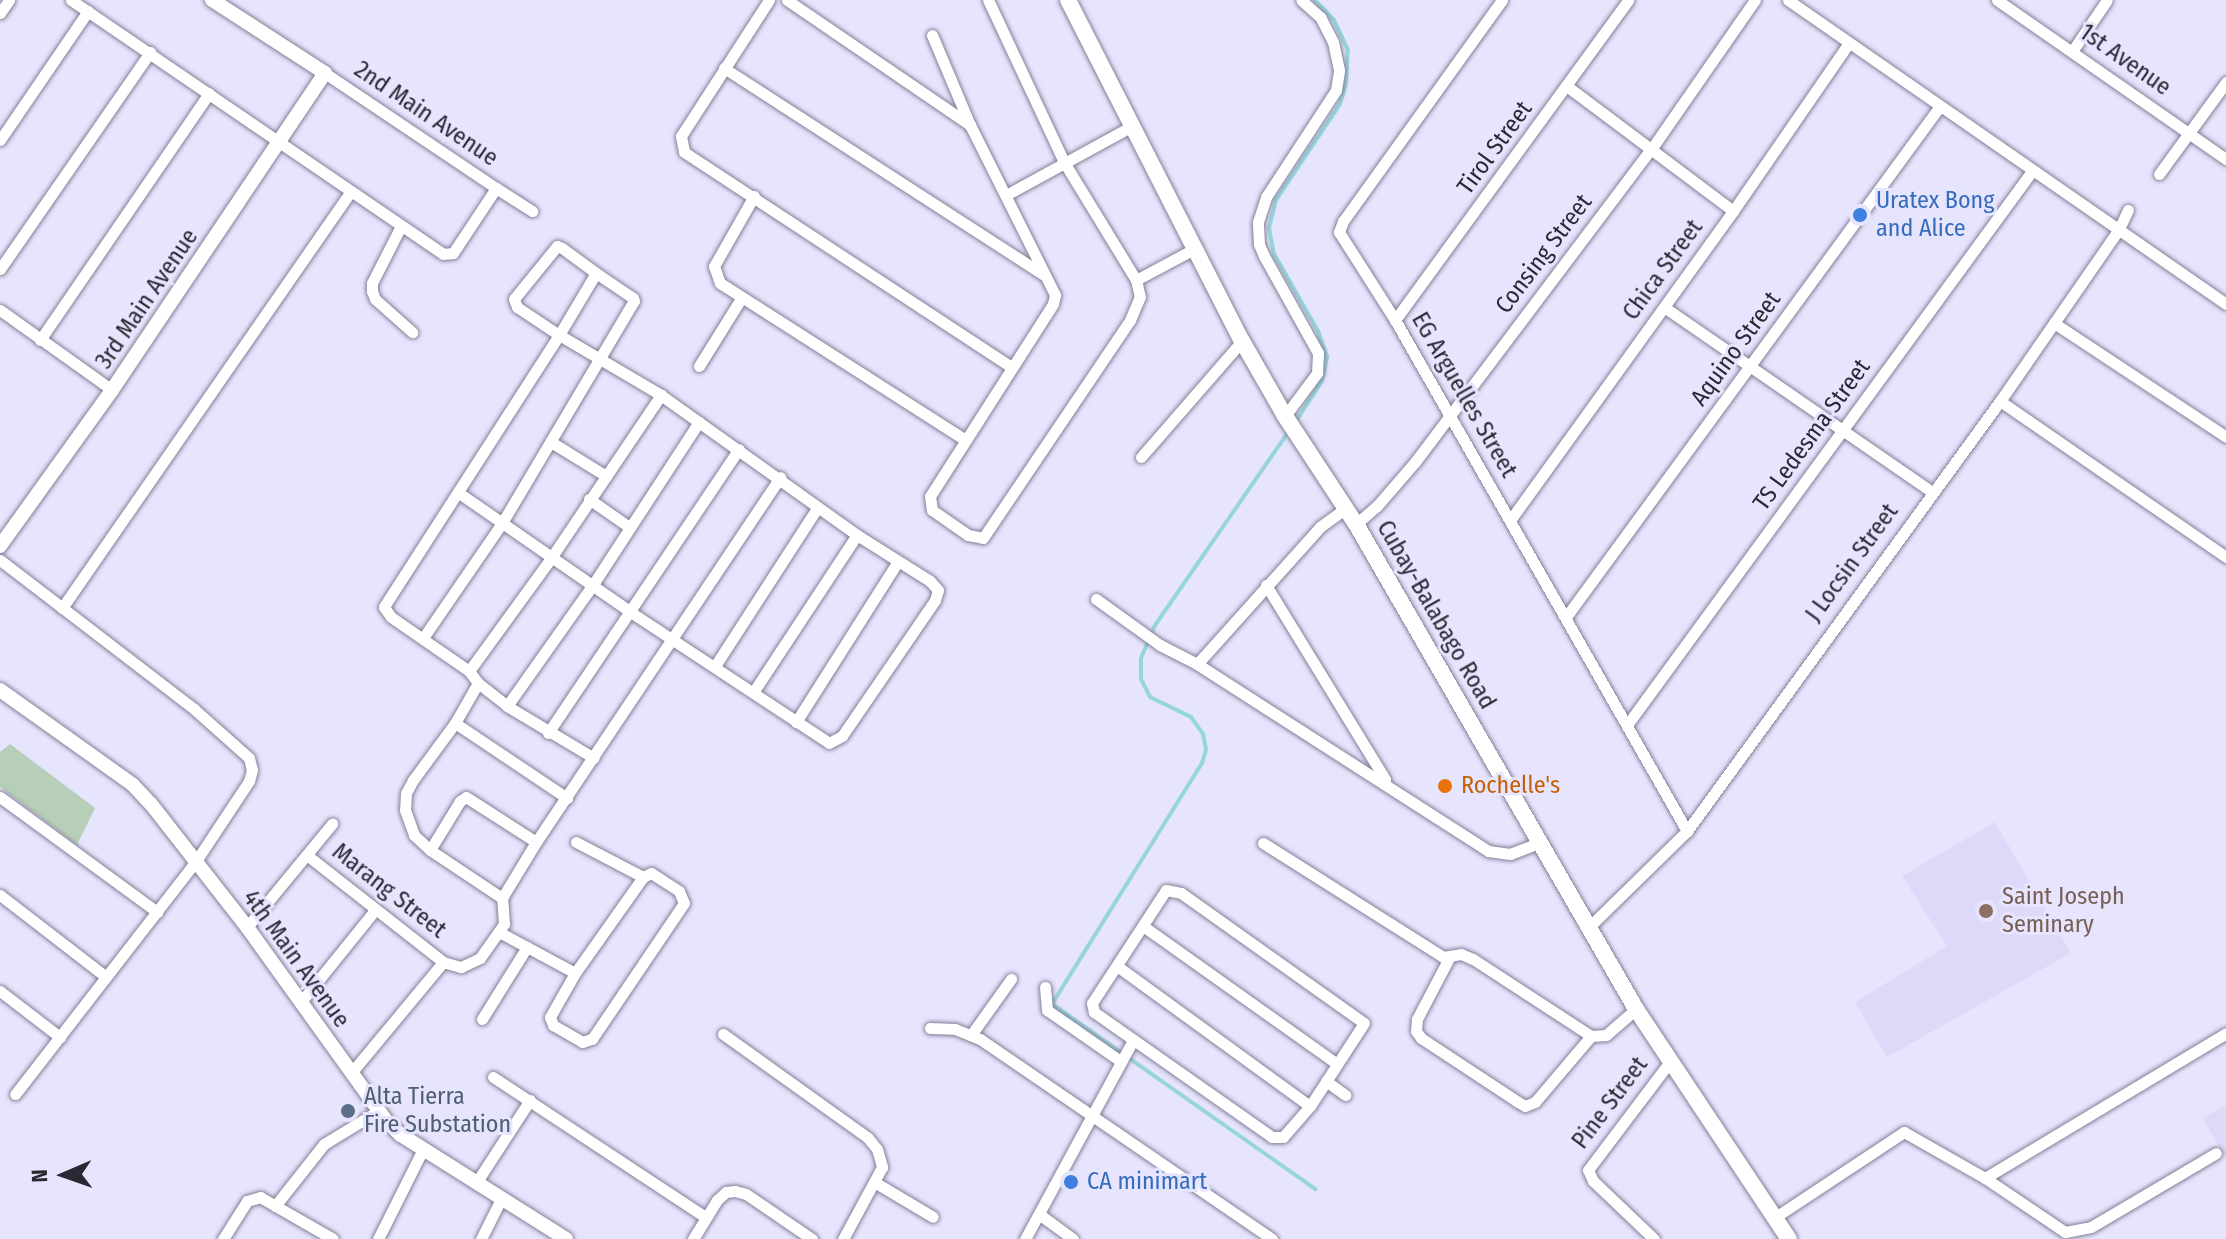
<!DOCTYPE html>
<html>
<head>
<meta charset="utf-8">
<style>
  body { margin:0 }
  #map { position:relative; width:2226px; height:1239px; overflow:hidden; background:#e7e5fe; font-family:"Fira Sans Condensed",sans-serif }
  div>[style] { position:absolute }
  [style*='--x'] { left:calc(var(--x)*1px); top:calc(var(--y)*1px); width:calc(var(--w)*1px); rotate:calc(var(--a)*1deg) }
  .built>* { inset:0; background:#dcd9f9 }
  .green>* { inset:0; background:#b7ceb8 }
  .stream>* { height:4px; margin:-2px; padding:0 2px; transform-origin:2px; border-radius:2px; background:#96d6db }
  .roads { filter:drop-shadow(0 0 2px #838097) drop-shadow(0 0 2px #838097) }
  .minor>* { height:11px; margin:-5.5px; padding:0 5.5px; transform-origin:5.5px; border-radius:5.5px; background:#fff }
  .tertiary>* { height:14px; margin:-7px; padding:0 7px; transform-origin:7px; border-radius:7px; background:#fff }
  .secondary>* { height:16px; margin:-8px; padding:0 8px; transform-origin:8px; border-radius:8px; background:#fff }
  .dots>* { width:22px; height:22px; translate:-50% -50%; box-sizing:border-box; border:4px solid #e7e5fe; border-radius:50% }
  span { translate:-50% -50%; white-space:nowrap; text-align:center; line-height:1.15; -webkit-text-stroke:6px #e7e5fe; paint-order:stroke }
  .street-label { font-size:24px; color:#2a2933 }
  .shop-label { font-size:24px; color:#366cbe }
  .left { translate:0 -50%; text-align:left }
  .food-label { font-size:24px; color:#c56008 }
  .education-label { font-size:24px; color:#785e54 }
  .service-label { font-size:24px; color:#4e5e75 }
  .north { position:absolute; left:24px; top:1135px; width:80px; height:80px; -webkit-text-stroke:6px #e7e5fe; paint-order:stroke; rotate:268deg; font-size:22px; font-weight:700; line-height:32px; text-align:center; color:#2a2933 }
  .north::after { content:''; display:block; margin:auto; width:28px; height:36px; background:#2a2933; clip-path:polygon(50% 0,100% 100%,50% 72%,0 100%) }
</style>
</head>
<body>
<div id="map">
  <div class="built">
    <i style="clip-path:polygon(1995px 822px,2071px 953px,1887px 1057px,1855px 1002px,1947px 946px,1902px 876px)"></i>
    <i style="clip-path:polygon(2226px 1105px,2226px 1159px,2203px 1118px)"></i>
  </div>
  <div class="green">
    <i style="clip-path:polygon(10px 744px,95px 808px,77px 845px,0 787px,0 752px)"></i>
  </div>
  <div class="stream">
    <i style="--x:1296;--y:421;--w:48;--a:-57"></i>
    <i style="--x:1322;--y:381;--w:25;--a:-78"></i>
    <i style="--x:1327;--y:357;--w:28;--a:-109"></i>
    <i style="--x:1318;--y:331;--w:89;--a:-119.7"></i>
    <i style="--x:1274;--y:254;--w:26;--a:-101"></i>
    <i style="--x:1269;--y:228;--w:29;--a:-76"></i>
    <i style="--x:1276;--y:200;--w:115;--a:-56.3"></i>
    <i style="--x:1340;--y:104;--w:22;--a:-74"></i>
    <i style="--x:1346;--y:83;--w:33;--a:-87"></i>
    <i style="--x:1348;--y:50;--w:33;--a:-115"></i>
    <i style="--x:1334;--y:20;--w:28;--a:-134"></i>
    <i style="--x:1289;--y:431;--w:236;--a:124.6"></i>
    <i style="--x:1155;--y:625;--w:36;--a:113"></i>
    <i style="--x:1141;--y:658;--w:21;--a:90"></i>
    <i style="--x:1141;--y:679;--w:20;--a:63"></i>
    <i style="--x:1150;--y:697;--w:46;--a:26"></i>
    <i style="--x:1191;--y:717;--w:21;--a:55"></i>
    <i style="--x:1203;--y:734;--w:16;--a:79"></i>
    <i style="--x:1206;--y:750;--w:14;--a:107"></i>
    <i style="--x:1202;--y:763;--w:284;--a:121.9"></i>
    <i style="--x:1052;--y:1004;--w:322;--a:35.1"></i>
  </div>
  <div class="roads">
    <div class="minor">
      <i style="--x:71;--y:0;--w:450;--a:34.3"></i>
      <i style="--x:443;--y:254;--w:10;--a:-6"></i>
      <i style="--x:453;--y:253;--w:78;--a:-56.5"></i>
      <i style="--x:496;--y:188;--w:206;--a:-146.1"></i>
      <i style="--x:769;--y:0;--w:162;--a:122.9"></i>
      <i style="--x:681;--y:136;--w:16;--a:79"></i>
      <i style="--x:684;--y:152;--w:390;--a:33.3"></i>
      <i style="--x:787;--y:0;--w:222;--a:34.3"></i>
      <i style="--x:1502;--y:0;--w:272;--a:125.7"></i>
      <i style="--x:1343;--y:221;--w:12;--a:110"></i>
      <i style="--x:1339;--y:232;--w:104;--a:57.5"></i>
      <i style="--x:1395;--y:320;--w:589;--a:60.26"></i>
      <i style="--x:1788;--y:0;--w:533;--a:34.76"></i>
      <i style="--x:1997;--y:0;--w:279;--a:34.8"></i>
      <i style="--x:0;--y:13;--w:16;--a:-55"></i>
      <i style="--x:932;--y:35;--w:98;--a:67.1"></i>
      <i style="--x:970;--y:125;--w:190;--a:63.4"></i>
      <i style="--x:1055;--y:295;--w:9;--a:103"></i>
      <i style="--x:1053;--y:304;--w:228;--a:122.6"></i>
      <i style="--x:930;--y:496;--w:14;--a:82"></i>
      <i style="--x:932;--y:510;--w:44;--a:34.8"></i>
      <i style="--x:968;--y:535;--w:15;--a:11"></i>
      <i style="--x:983;--y:538;--w:263;--a:-56"></i>
      <i style="--x:1130;--y:320;--w:25;--a:-67"></i>
      <i style="--x:1140;--y:297;--w:17;--a:-103"></i>
      <i style="--x:1136;--y:280;--w:138;--a:-121.4"></i>
      <i style="--x:1064;--y:162;--w:179;--a:-115.1"></i>
      <i style="--x:2073;--y:50;--w:60;--a:-55.8"></i>
      <i style="--x:724;--y:68;--w:380;--a:32.9"></i>
      <i style="--x:1568;--y:87;--w:206;--a:36.9"></i>
      <i style="--x:0;--y:140;--w:156;--a:-55.7"></i>
      <i style="--x:2159;--y:174;--w:114;--a:-53.9"></i>
      <i style="--x:496;--y:188;--w:43;--a:32.6"></i>
      <i style="--x:1006;--y:195;--w:144;--a:-28.7"></i>
      <i style="--x:754;--y:196;--w:81;--a:119.7"></i>
      <i style="--x:714;--y:266;--w:18;--a:71"></i>
      <i style="--x:720;--y:283;--w:290;--a:32.6"></i>
      <i style="--x:401;--y:226;--w:64;--a:117"></i>
      <i style="--x:372;--y:283;--w:8;--a:90"></i>
      <i style="--x:372;--y:291;--w:9;--a:69"></i>
      <i style="--x:375;--y:299;--w:50;--a:41.7"></i>
      <i style="--x:0;--y:269;--w:264;--a:-55.3"></i>
      <i style="--x:1136;--y:280;--w:68;--a:-28.1"></i>
      <i style="--x:1664;--y:307;--w:324;--a:34.6"></i>
      <i style="--x:0;--y:310;--w:138;--a:35.5"></i>
      <i style="--x:1395;--y:320;--w:396;--a:-53.9"></i>
      <i style="--x:2054;--y:323;--w:206;--a:33.5"></i>
      <i style="--x:40;--y:340;--w:299;--a:-55.6"></i>
      <i style="--x:699;--y:366;--w:81;--a:-58.1"></i>
      <i style="--x:2000;--y:401;--w:275;--a:34.6"></i>
      <i style="--x:1285;--y:416;--w:54;--a:-53.3"></i>
      <i style="--x:1317;--y:373;--w:20;--a:-87"></i>
      <i style="--x:1318;--y:353;--w:111;--a:-119.1"></i>
      <i style="--x:1264;--y:256;--w:13;--a:-113"></i>
      <i style="--x:1259;--y:244;--w:22;--a:-93"></i>
      <i style="--x:1258;--y:222;--w:26;--a:-72"></i>
      <i style="--x:1266;--y:197;--w:128;--a:-56.8"></i>
      <i style="--x:1336;--y:90;--w:20;--a:-81"></i>
      <i style="--x:1339;--y:70;--w:29;--a:-102"></i>
      <i style="--x:1333;--y:42;--w:28;--a:-117"></i>
      <i style="--x:1320;--y:17;--w:25;--a:-138"></i>
      <i style="--x:551;--y:442;--w:65;--a:31.7"></i>
      <i style="--x:1141;--y:457;--w:154;--a:-49"></i>
      <i style="--x:459;--y:493;--w:211;--a:34.7"></i>
      <i style="--x:632;--y:613;--w:236;--a:33.4"></i>
      <i style="--x:829;--y:743;--w:15;--a:-28"></i>
      <i style="--x:842;--y:736;--w:165;--a:-55.6"></i>
      <i style="--x:935;--y:600;--w:10;--a:-73"></i>
      <i style="--x:938;--y:590;--w:12;--a:-132"></i>
      <i style="--x:930;--y:581;--w:86;--a:-147.8"></i>
      <i style="--x:857;--y:535;--w:241;--a:-144.5"></i>
      <i style="--x:661;--y:395;--w:118;--a:-149.5"></i>
      <i style="--x:559;--y:335;--w:323;--a:122.8"></i>
      <i style="--x:384;--y:607;--w:12;--a:55"></i>
      <i style="--x:391;--y:617;--w:95;--a:34.7"></i>
      <i style="--x:469;--y:671;--w:15;--a:53"></i>
      <i style="--x:478;--y:683;--w:37;--a:38"></i>
      <i style="--x:507;--y:706;--w:101;--a:30.9"></i>
      <i style="--x:589;--y:499;--w:49;--a:35"></i>
      <i style="--x:1346;--y:508;--w:32;--a:144"></i>
      <i style="--x:1320;--y:527;--w:184;--a:131.9"></i>
      <i style="--x:1197;--y:664;--w:346;--a:32.7"></i>
      <i style="--x:1488;--y:851;--w:22;--a:8"></i>
      <i style="--x:1510;--y:854;--w:31;--a:-21"></i>
      <i style="--x:1511;--y:519;--w:380;--a:-54.2"></i>
      <i style="--x:1733;--y:211;--w:203;--a:-55.4"></i>
      <i style="--x:1356;--y:524;--w:28;--a:-41"></i>
      <i style="--x:1377;--y:506;--w:58;--a:-49.2"></i>
      <i style="--x:1415;--y:462;--w:393;--a:-53"></i>
      <i style="--x:1652;--y:148;--w:180;--a:-55.2"></i>
      <i style="--x:0;--y:560;--w:245;--a:37.5"></i>
      <i style="--x:194;--y:709;--w:74;--a:41.7"></i>
      <i style="--x:249;--y:758;--w:12;--a:76"></i>
      <i style="--x:252;--y:770;--w:11;--a:105"></i>
      <i style="--x:249;--y:781;--w:96;--a:123.5"></i>
      <i style="--x:196;--y:861;--w:295;--a:127.8"></i>
      <i style="--x:1266;--y:585;--w:228;--a:58.5"></i>
      <i style="--x:1096;--y:599;--w:79;--a:35.7"></i>
      <i style="--x:1160;--y:645;--w:42;--a:27.2"></i>
      <i style="--x:62;--y:608;--w:507;--a:-55.28"></i>
      <i style="--x:1566;--y:617;--w:633;--a:-53.8"></i>
      <i style="--x:423;--y:638;--w:140;--a:-55.5"></i>
      <i style="--x:502;--y:523;--w:258;--a:-59.3"></i>
      <i style="--x:634;--y:301;--w:3;--a:-108"></i>
      <i style="--x:633;--y:298;--w:4;--a:-146"></i>
      <i style="--x:630;--y:296;--w:41;--a:-145.9"></i>
      <i style="--x:596;--y:273;--w:42;--a:-143.7"></i>
      <i style="--x:562;--y:248;--w:5;--a:-158"></i>
      <i style="--x:557;--y:246;--w:68;--a:129.1"></i>
      <i style="--x:514;--y:299;--w:9;--a:69"></i>
      <i style="--x:517;--y:307;--w:50;--a:33.7"></i>
      <i style="--x:559;--y:335;--w:72;--a:-59.2"></i>
      <i style="--x:715;--y:666;--w:189;--a:-57.1"></i>
      <i style="--x:469;--y:671;--w:140;--a:-54"></i>
      <i style="--x:551;--y:558;--w:197;--a:-56"></i>
      <i style="--x:478;--y:683;--w:46;--a:119.9"></i>
      <i style="--x:455;--y:723;--w:71;--a:126.4"></i>
      <i style="--x:413;--y:780;--w:15;--a:118"></i>
      <i style="--x:406;--y:793;--w:17;--a:93"></i>
      <i style="--x:405;--y:810;--w:27;--a:70"></i>
      <i style="--x:414;--y:835;--w:22;--a:43"></i>
      <i style="--x:430;--y:850;--w:87;--a:33.7"></i>
      <i style="--x:754;--y:691;--w:187;--a:-56.6"></i>
      <i style="--x:507;--y:706;--w:147;--a:-54.7"></i>
      <i style="--x:592;--y:586;--w:196;--a:-56.9"></i>
      <i style="--x:796;--y:722;--w:188;--a:-57.6"></i>
      <i style="--x:455;--y:723;--w:135;--a:33.8"></i>
      <i style="--x:1627;--y:725;--w:686;--a:-53.83"></i>
      <i style="--x:548;--y:733;--w:342;--a:-56.1"></i>
      <i style="--x:0;--y:797;--w:195;--a:36.2"></i>
      <i style="--x:576;--y:842;--w:76;--a:27.6"></i>
      <i style="--x:1263;--y:843;--w:213;--a:32.3"></i>
      <i style="--x:1443;--y:957;--w:18;--a:-9"></i>
      <i style="--x:1461;--y:954;--w:13;--a:23"></i>
      <i style="--x:1473;--y:959;--w:141;--a:33.1"></i>
      <i style="--x:1591;--y:1036;--w:15;--a:-4"></i>
      <i style="--x:1606;--y:1035;--w:40;--a:-41"></i>
      <i style="--x:430;--y:850;--w:57;--a:-58.5"></i>
      <i style="--x:460;--y:801;--w:7;--a:-34"></i>
      <i style="--x:466;--y:797;--w:83;--a:32.7"></i>
      <i style="--x:308;--y:856;--w:172;--a:38.1"></i>
      <i style="--x:443;--y:962;--w:19;--a:16"></i>
      <i style="--x:461;--y:967;--w:21;--a:-25"></i>
      <i style="--x:480;--y:958;--w:42;--a:-54.8"></i>
      <i style="--x:504;--y:924;--w:26;--a:-94"></i>
      <i style="--x:502;--y:898;--w:66;--a:-58.7"></i>
      <i style="--x:536;--y:842;--w:439;--a:-56.2"></i>
      <i style="--x:1166;--y:890;--w:15;--a:11"></i>
      <i style="--x:1181;--y:893;--w:224;--a:35.4"></i>
      <i style="--x:1364;--y:1023;--w:99;--a:123"></i>
      <i style="--x:1310;--y:1106;--w:41;--a:131.1"></i>
      <i style="--x:1283;--y:1137;--w:11;--a:180"></i>
      <i style="--x:1272;--y:1137;--w:218;--a:-144.9"></i>
      <i style="--x:1094;--y:1012;--w:9;--a:-103"></i>
      <i style="--x:1092;--y:1003;--w:135;--a:-56.8"></i>
      <i style="--x:0;--y:895;--w:134;--a:37.7"></i>
      <i style="--x:1143;--y:926;--w:238;--a:35.4"></i>
      <i style="--x:1590;--y:926;--w:136;--a:-44.4"></i>
      <i style="--x:1687;--y:831;--w:532;--a:-53.95"></i>
      <i style="--x:2000;--y:401;--w:209;--a:-55.3"></i>
      <i style="--x:2119;--y:229;--w:21;--a:-65"></i>
      <i style="--x:247;--y:927;--w:134;--a:-50.5"></i>
      <i style="--x:499;--y:932;--w:86;--a:28.3"></i>
      <i style="--x:575;--y:973;--w:51;--a:119.6"></i>
      <i style="--x:550;--y:1017;--w:9;--a:69"></i>
      <i style="--x:553;--y:1025;--w:34;--a:30"></i>
      <i style="--x:582;--y:1042;--w:10;--a:-17"></i>
      <i style="--x:592;--y:1039;--w:164;--a:-55.9"></i>
      <i style="--x:684;--y:903;--w:13;--a:-113"></i>
      <i style="--x:679;--y:891;--w:33;--a:-147"></i>
      <i style="--x:651;--y:873;--w:9;--a:153"></i>
      <i style="--x:643;--y:877;--w:118;--a:125.3"></i>
      <i style="--x:1449;--y:958;--w:69;--a:117.7"></i>
      <i style="--x:1417;--y:1019;--w:12;--a:95"></i>
      <i style="--x:1416;--y:1031;--w:9;--a:54"></i>
      <i style="--x:1421;--y:1038;--w:116;--a:33.4"></i>
      <i style="--x:1518;--y:1102;--w:8;--a:30"></i>
      <i style="--x:1525;--y:1106;--w:11;--a:-22"></i>
      <i style="--x:1535;--y:1102;--w:87;--a:-49.7"></i>
      <i style="--x:1117;--y:966;--w:238;--a:36"></i>
      <i style="--x:1045;--y:987;--w:23;--a:85"></i>
      <i style="--x:1047;--y:1010;--w:88;--a:34.8"></i>
      <i style="--x:0;--y:991;--w:76;--a:37.5"></i>
      <i style="--x:300;--y:1003;--w:119;--a:-51.1"></i>
      <i style="--x:482;--y:1019;--w:85;--a:-58"></i>
      <i style="--x:930;--y:1028;--w:25;--a:2"></i>
      <i style="--x:955;--y:1029;--w:27;--a:22"></i>
      <i style="--x:980;--y:1039;--w:354;--a:34.4"></i>
      <i style="--x:723;--y:1034;--w:178;--a:35.6"></i>
      <i style="--x:868;--y:1138;--w:14;--a:51"></i>
      <i style="--x:877;--y:1149;--w:19;--a:74"></i>
      <i style="--x:882;--y:1167;--w:82;--a:118.4"></i>
      <i style="--x:971;--y:1035;--w:69;--a:-54.5"></i>
      <i style="--x:351;--y:1073;--w:144;--a:-50.3"></i>
      <i style="--x:493;--y:1077;--w:254;--a:33.4"></i>
      <i style="--x:1326;--y:1081;--w:24;--a:36"></i>
      <i style="--x:1985;--y:1178;--w:281;--a:-31"></i>
      <i style="--x:476;--y:1183;--w:99;--a:-57"></i>
      <i style="--x:876;--y:1183;--w:66;--a:30.8"></i>
      <i style="--x:275;--y:1206;--w:79;--a:-51.7"></i>
      <i style="--x:324;--y:1144;--w:63;--a:-31.4"></i>
      <i style="--x:1039;--y:1214;--w:42;--a:36.3"></i>
      <i style="--x:1774;--y:1218;--w:156;--a:-33.5"></i>
      <i style="--x:1904;--y:1132;--w:93;--a:29.6"></i>
      <i style="--x:1985;--y:1178;--w:97;--a:34"></i>
      <i style="--x:2065;--y:1232;--w:26;--a:-11"></i>
      <i style="--x:2091;--y:1227;--w:145;--a:-30.6"></i>
      <i style="--x:223;--y:1239;--w:45;--a:-57.7"></i>
      <i style="--x:247;--y:1201;--w:14;--a:-17"></i>
      <i style="--x:260;--y:1197;--w:84;--a:29.9"></i>
      <i style="--x:378;--y:1239;--w:101;--a:-63.4"></i>
      <i style="--x:481;--y:1239;--w:45;--a:-63.4"></i>
      <i style="--x:693;--y:1239;--w:46;--a:-58.4"></i>
      <i style="--x:717;--y:1200;--w:12;--a:-42"></i>
      <i style="--x:726;--y:1192;--w:9;--a:-6"></i>
      <i style="--x:735;--y:1191;--w:11;--a:15"></i>
      <i style="--x:746;--y:1194;--w:80;--a:34.3"></i>
      <i style="--x:1025;--y:1239;--w:226;--a:-61.5"></i>
      <i style="--x:1654;--y:1239;--w:84;--a:-136.4"></i>
      <i style="--x:1593;--y:1181;--w:12;--a:-114"></i>
      <i style="--x:1588;--y:1170;--w:134;--a:-52.9"></i>
    </div>
    <div class="tertiary">
      <i style="--x:0;--y:546;--w:192;--a:-54.3"></i>
      <i style="--x:112;--y:390;--w:382;--a:-56.1"></i>
      <i style="--x:325;--y:73;--w:135;--a:-147.1"></i>
      <i style="--x:0;--y:690;--w:163;--a:35.5"></i>
      <i style="--x:133;--y:785;--w:26;--a:47"></i>
      <i style="--x:151;--y:804;--w:156;--a:52"></i>
      <i style="--x:247;--y:927;--w:241;--a:54.3"></i>
      <i style="--x:388;--y:1123;--w:18;--a:43"></i>
      <i style="--x:401;--y:1135;--w:195;--a:32.2"></i>
    </div>
    <div class="secondary">
      <i style="--x:1068;--y:0;--w:383;--a:63"></i>
      <i style="--x:1242;--y:341;--w:86;--a:60.2"></i>
      <i style="--x:1285;--y:416;--w:129;--a:56.7"></i>
      <i style="--x:1356;--y:524;--w:560;--a:60"></i>
      <i style="--x:1636;--y:1009;--w:276;--a:56.4"></i>
    </div>
  </div>
  <div class="dots">
    <i style="left:1860px;top:215px;background:#3f7fe0"></i>
    <i style="left:1445px;top:786px;background:#e8710a"></i>
    <i style="left:1986px;top:911px;background:#8d6e63"></i>
    <i style="left:348px;top:1111px;background:#5c6f8a"></i>
    <i style="left:1071px;top:1182px;background:#3f7fe0"></i>
  </div>
  <div class="street-label">
    <span style="left:2125px;top:60px;rotate:35deg">1st Avenue</span>
    <span style="left:426px;top:114px;rotate:34deg">2nd Main Avenue</span>
    <span style="left:1495px;top:148px;rotate:-54deg">Tirol Street</span>
    <span style="left:1544px;top:254px;rotate:-53deg">Consing Street</span>
    <span style="left:1663px;top:270px;rotate:-54deg">Chica Street</span>
    <span style="left:147px;top:299px;rotate:-56deg">3rd Main Avenue</span>
    <span style="left:1736px;top:349px;rotate:-54deg">Aquino Street</span>
    <span style="left:1464px;top:395px;rotate:60deg">EG Arguelles Street</span>
    <span style="left:1812px;top:435px;rotate:-54deg">TS Ledesma Street</span>
    <span style="left:1852px;top:563px;rotate:-54deg">J Locsin Street</span>
    <span style="left:1436px;top:615px;rotate:60deg">Cubay-Balabago Road</span>
    <span style="left:389px;top:891px;rotate:38deg">Marang Street</span>
    <span style="left:296px;top:959px;rotate:54deg">4th Main Avenue</span>
    <span style="left:1610px;top:1103px;rotate:-53deg">Pine Street</span>
  </div>
  <div class="shop-label">
    <span class="left" style="left:1876px;top:215px">Uratex Bong<br>and Alice</span>
    <span class="left" style="left:1087px;top:1182px">CA minimart</span>
  </div>
  <div class="food-label">
    <span class="left" style="left:1461px;top:786px">Rochelle's</span>
  </div>
  <div class="education-label">
    <span class="left" style="left:2002px;top:911px">Saint Joseph<br>Seminary</span>
  </div>
  <div class="service-label">
    <span class="left" style="left:364px;top:1111px">Alta Tierra<br>Fire Substation</span>
  </div>
  <div class="north">N</div>
</div>
</body>
</html>
